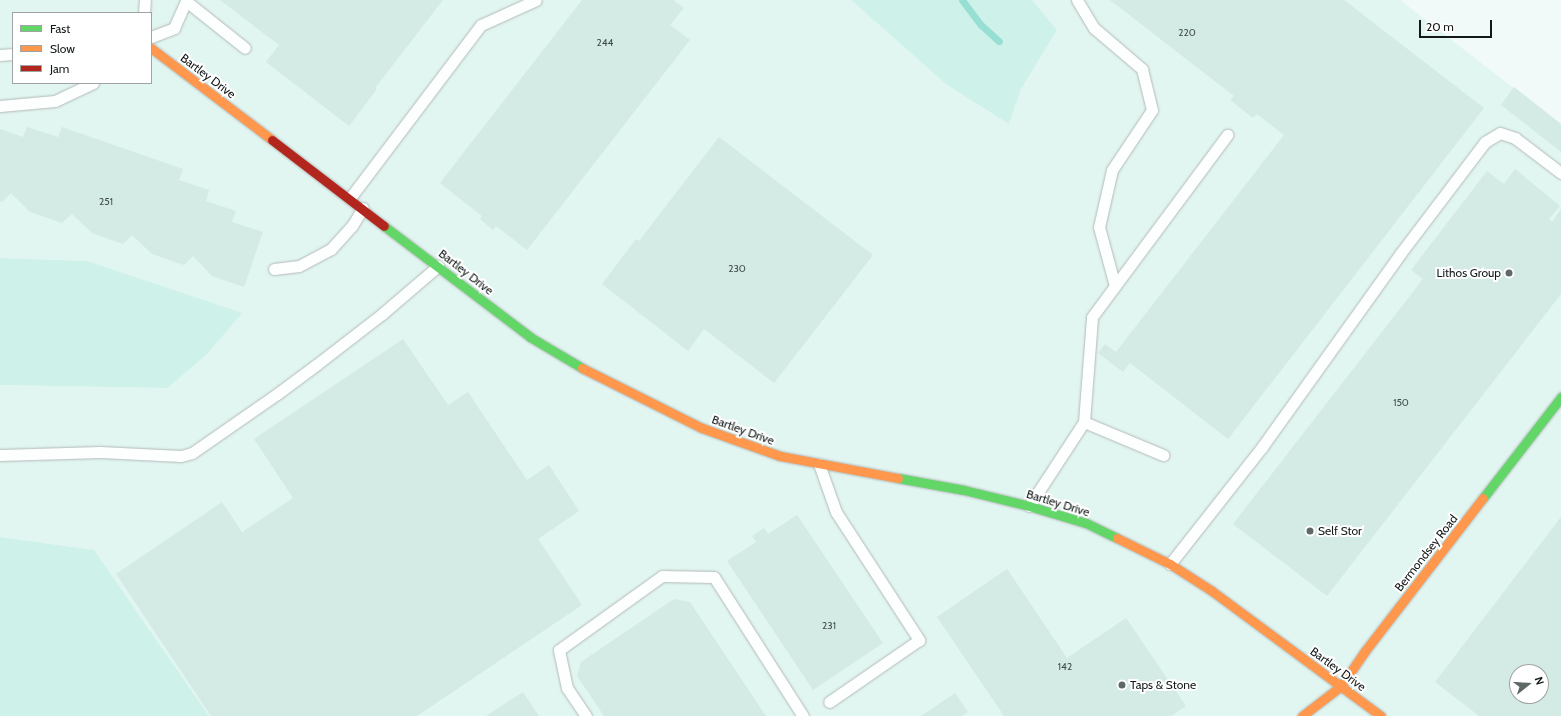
<!DOCTYPE html>
<html>
<head>
<meta charset="utf-8">
<style>
  body { margin:0 }
  #map { position:relative; width:1561px; height:716px; overflow:hidden; background:#f2faf9; font-family:Cabin,sans-serif }
  div>[style] { position:absolute }
  [style*='--x'] { left:calc(var(--x)*1px); top:calc(var(--y)*1px); width:calc(var(--w)*1px); rotate:calc(var(--a)*1deg) }
  .built>* { inset:0; background:#e1f5f1 }
  .green>* { inset:0; background:#cef1ea }
  .stream>* { height:7px; margin:-3.5px; padding:0 3.5px; transform-origin:3.5px; border-radius:3.5px; background:#98dfd3 }
  .building>* { inset:0; background:#d3eae5 }
  .roads { filter:drop-shadow(0 0 1px #b3bab9) drop-shadow(0 0 1px #b3bab9) }
  .lane>* { height:11px; margin:-5.5px; padding:0 5.5px; transform-origin:5.5px; border-radius:5.5px; background:#fdfefe }
  .fast>* { height:9px; margin:-4.5px; padding:0 4.5px; transform-origin:4.5px; border-radius:4.5px; background:#63d668 }
  .slow>* { height:9px; margin:-4.5px; padding:0 4.5px; transform-origin:4.5px; border-radius:4.5px; background:#ff974d }
  .jam>* { height:9px; margin:-4.5px; padding:0 4.5px; transform-origin:4.5px; border-radius:4.5px; background:#b3261e }
  .dots>* { width:11px; height:11px; translate:-50% -50%; box-sizing:border-box; border:2px solid #fff; border-radius:50% }
  span { translate:-50% -50%; white-space:nowrap; text-align:center; line-height:1.15; -webkit-text-stroke:4px #fff; paint-order:stroke }
  .number-label { font-size:10px; color:#424d4b }
  .number-label span { -webkit-text-stroke-width:0 }
  .street-label { font-size:12px; color:#121918 }
  .poi-label { font-size:12px; color:#121918 }
  .right { translate:-100% -50%; text-align:right }
  .left { translate:0 -50%; text-align:left }
  .legend { position:absolute; left:12px; top:12px; width:140px; height:72px; box-sizing:border-box; background:#fff; border:1px solid #a0a3a3; margin:0; padding:5px 7px; list-style:none; font-size:12px; color:#121918 }
  .legend li { display:flex; align-items:center; gap:8px; height:20px }
  .legend b { width:20px; border:1px solid #a0a3a3 }
  .north { position:absolute; left:1509px; top:664px; width:40px; height:40px; box-sizing:border-box; background:#fff; border:1px solid #a0a3a3; border-radius:50%; rotate:73deg; font-size:11px; font-weight:700; line-height:16px; text-align:center; color:#121918 }
  .north::after { content:''; display:block; margin:auto; width:14px; height:18px; background:#606867; clip-path:polygon(50% 0,100% 100%,50% 72%,0 100%) }
  .scale { position:absolute; left:1419px; top:20px; width:73px; height:18px; box-sizing:border-box; border:2px solid #121918; border-top:0; padding-left:5px; font-size:12px; line-height:14px; white-space:nowrap; color:#121918; -webkit-text-stroke:3px #fff; paint-order:stroke }
</style>
</head>
<body>
<div id="map">
  <div class="built">
    <i style="clip-path:polygon(evenodd,0 0,851px 0,947px 85px,1009px 124px,1021px 89px,1057px 30px,1032px 0,1400px 0,1561px 125px,1561px 716px,209px 716px,94px 550px,0 537px,0 385px,167px 388px,87px 261px,0 258px,0 0,13px 13px,151px 13px,151px 83px,13px 83px,13px 13px,0 0,1517px 672px,1541px 672px,1541px 696px,1517px 696px,1517px 672px)"></i>
  </div>
  <div class="green">
    <i style="clip-path:polygon(851px 0,1032px 0,1057px 30px,1021px 89px,1009px 124px,947px 85px)"></i>
    <i style="clip-path:polygon(0 258px,87px 261px,242px 313px,207px 354px,167px 388px,0 385px)"></i>
    <i style="clip-path:polygon(0 537px,94px 550px,209px 716px,0 716px)"></i>
  </div>
  <div class="stream">
    <i style="--x:962;--y:0;--w:31;--a:53"></i>
    <i style="--x:981;--y:25;--w:24;--a:42"></i>
  </div>
  <div class="building">
    <i style="clip-path:polygon(220px 0,443px 0,375px 88px,377px 89px,349px 126px,266px 62px,279px 45px)"></i>
    <i style="clip-path:polygon(582px 0,673px 0,684px 8px,670px 25px,690px 40px,527px 250px,496px 226px,493px 230px,480px 219px,482px 216px,440px 183px)"></i>
    <i style="clip-path:polygon(1110px 0,1344px 0,1484px 108px,1228px 439px,1130px 363px,1123px 372px,1098px 353px,1105px 344px,1116px 352px,1284px 135px,1257px 114px,1253px 118px,1230px 100px,1234px 96px)"></i>
    <i style="clip-path:polygon(1514px 87px,1561px 124px,1561px 152px,1501px 105px)"></i>
    <i style="clip-path:polygon(27px 127px,58px 137px,62px 127px,183px 169px,179px 180px,209px 190px,206px 201px,236px 211px,232px 222px,263px 232px,244px 287px,212px 276px,193px 256px,184px 265px,152px 254px,132px 235px,123px 244px,92px 233px,72px 214px,62px 223px,30px 212px,11px 193px,2px 202px,0 201px,0 129px,23px 137px)"></i>
    <i style="clip-path:polygon(719px 137px,873px 255px,774px 383px,704px 329px,688px 351px,602px 284px,636px 239px,639px 241px)"></i>
    <i style="clip-path:polygon(1515px 169px,1560px 206px,1549px 219px,1552px 222px,1561px 209px,1561px 294px,1327px 596px,1233px 524px,1423px 279px,1411px 270px,1487px 171px,1504px 184px)"></i>
    <i style="clip-path:polygon(403px 339px,448px 405px,468px 392px,527px 480px,549px 465px,579px 511px,538px 539px,582px 605px,417px 716px,211px 716px,116px 574px,222px 502px,242px 532px,293px 498px,254px 439px)"></i>
    <i style="clip-path:polygon(797px 515px,883px 643px,813px 690px,727px 561px,756px 542px,752px 536px,764px 528px,768px 534px)"></i>
    <i style="clip-path:polygon(evenodd,1561px 517px,1561px 716px,1479px 716px,1435px 682px,1561px 517px,1517px 672px,1541px 672px,1541px 696px,1517px 696px,1517px 672px)"></i>
    <i style="clip-path:polygon(1007px 569px,1067px 658px,1126px 618px,1186px 706px,1171px 716px,1004px 716px,937px 617px)"></i>
    <i style="clip-path:polygon(674px 599px,690px 602px,766px 716px,604px 716px,577px 676px,581px 662px)"></i>
    <i style="clip-path:polygon(523px 692px,539px 716px,486px 716px)"></i>
    <i style="clip-path:polygon(955px 693px,968px 712px,962px 716px,921px 716px)"></i>
  </div>
  <div class="roads">
    <div class="lane">
      <i style="--x:187;--y:0;--w:1;--a:135"></i>
      <i style="--x:186;--y:1;--w:75;--a:38.5"></i>
      <i style="--x:1077;--y:0;--w:33;--a:59"></i>
      <i style="--x:1094;--y:28;--w:63;--a:40.5"></i>
      <i style="--x:1142;--y:69;--w:42;--a:76.3"></i>
      <i style="--x:1152;--y:110;--w:72;--a:123.7"></i>
      <i style="--x:1112;--y:170;--w:58;--a:102.8"></i>
      <i style="--x:1099;--y:227;--w:61;--a:74.8"></i>
      <i style="--x:144;--y:13;--w:13;--a:-86"></i>
      <i style="--x:151;--y:37;--w:25;--a:-21"></i>
      <i style="--x:174;--y:28;--w:30;--a:-66"></i>
      <i style="--x:0;--y:55;--w:13;--a:-4"></i>
      <i style="--x:0;--y:106;--w:55;--a:-5.2"></i>
      <i style="--x:55;--y:101;--w:42;--a:-25.3"></i>
      <i style="--x:350;--y:198;--w:217;--a:-52.9"></i>
      <i style="--x:481;--y:25;--w:60;--a:-24.4"></i>
      <i style="--x:274;--y:269;--w:25;--a:-7"></i>
      <i style="--x:299;--y:266;--w:36;--a:-28"></i>
      <i style="--x:331;--y:249;--w:31;--a:-48"></i>
      <i style="--x:352;--y:226;--w:21;--a:-59"></i>
      <i style="--x:1084;--y:422;--w:105;--a:-85.6"></i>
      <i style="--x:1092;--y:317;--w:227;--a:-53.4"></i>
      <i style="--x:0;--y:455;--w:100;--a:-1.7"></i>
      <i style="--x:100;--y:452;--w:81;--a:2.8"></i>
      <i style="--x:181;--y:456;--w:11;--a:-15"></i>
      <i style="--x:192;--y:453;--w:103;--a:-34.8"></i>
      <i style="--x:277;--y:394;--w:49;--a:-36.6"></i>
      <i style="--x:316;--y:365;--w:83;--a:-37.7"></i>
      <i style="--x:382;--y:314;--w:74;--a:-40.6"></i>
      <i style="--x:819;--y:464;--w:51;--a:70.5"></i>
      <i style="--x:836;--y:512;--w:153;--a:57"></i>
      <i style="--x:919;--y:640;--w:109;--a:145.4"></i>
      <i style="--x:1029;--y:506;--w:100;--a:-56.8"></i>
      <i style="--x:1084;--y:422;--w:86;--a:22.7"></i>
      <i style="--x:1170;--y:564;--w:149;--a:-51.8"></i>
      <i style="--x:1262;--y:447;--w:237;--a:-54.4"></i>
      <i style="--x:1400;--y:254;--w:141;--a:-52.8"></i>
      <i style="--x:1485;--y:142;--w:17;--a:-31"></i>
      <i style="--x:1500;--y:133;--w:16;--a:18"></i>
      <i style="--x:1515;--y:138;--w:58;--a:37.3"></i>
      <i style="--x:586;--y:716;--w:34;--a:-124"></i>
      <i style="--x:567;--y:688;--w:39;--a:-102"></i>
      <i style="--x:559;--y:650;--w:127;--a:-35.7"></i>
      <i style="--x:662;--y:576;--w:52;--a:1.1"></i>
      <i style="--x:714;--y:577;--w:165;--a:57.4"></i>
    </div>
    <div class="fast">
      <i style="--x:384;--y:226;--w:183;--a:37.2"></i>
      <i style="--x:530;--y:337;--w:61;--a:30.8"></i>
      <i style="--x:898;--y:478;--w:67;--a:10.3"></i>
      <i style="--x:964;--y:490;--w:67;--a:13.8"></i>
      <i style="--x:1029;--y:506;--w:59;--a:16.6"></i>
      <i style="--x:1086;--y:523;--w:34;--a:26"></i>
      <i style="--x:1483;--y:498;--w:128;--a:-52.3"></i>
    </div>
    <div class="slow">
      <i style="--x:151;--y:48;--w:152;--a:37.2"></i>
      <i style="--x:582;--y:368;--w:134;--a:26.6"></i>
      <i style="--x:702;--y:428;--w:83;--a:19.7"></i>
      <i style="--x:780;--y:456;--w:120;--a:10.6"></i>
      <i style="--x:1117;--y:538;--w:59;--a:26.1"></i>
      <i style="--x:1170;--y:564;--w:50;--a:32.7"></i>
      <i style="--x:1212;--y:591;--w:210;--a:36.5"></i>
      <i style="--x:1302;--y:716;--w:49;--a:-37.6"></i>
      <i style="--x:1341;--y:686;--w:42;--a:-55.6"></i>
      <i style="--x:1365;--y:651;--w:193;--a:-52.4"></i>
    </div>
    <div class="jam">
      <i style="--x:272;--y:140;--w:141;--a:37.5"></i>
    </div>
  </div>
  <div class="dots">
    <i style="left:1509px;top:273px;background:#606867"></i>
    <i style="left:1310px;top:531px;background:#606867"></i>
    <i style="left:1122px;top:685px;background:#606867"></i>
  </div>
  <div class="number-label">
    <span style="left:1187px;top:33px">220</span>
    <span style="left:605px;top:43px">244</span>
    <span style="left:106px;top:202px">251</span>
    <span style="left:737px;top:269px">230</span>
    <span style="left:1401px;top:403px">150</span>
    <span style="left:829px;top:626px">231</span>
    <span style="left:1065px;top:667px">142</span>
  </div>
  <div class="street-label">
    <span style="left:208px;top:76px;rotate:37deg">Bartley Drive</span>
    <span style="left:466px;top:272px;rotate:38deg">Bartley Drive</span>
    <span style="left:743px;top:430px;rotate:20deg">Bartley Drive</span>
    <span style="left:1058px;top:503px;rotate:17deg">Bartley Drive</span>
    <span style="left:1426px;top:553px;rotate:-52deg">Bermondsey Road</span>
    <span style="left:1338px;top:669px;rotate:36deg">Bartley Drive</span>
  </div>
  <div class="poi-label">
    <span class="right" style="left:1501px;top:273px">Lithos Group</span>
    <span class="left" style="left:1318px;top:531px">Self Stor</span>
    <span class="left" style="left:1130px;top:685px">Taps &amp; Stone</span>
  </div>
  <ul class="legend">
  <li><b style="height:5px;background:#63d668"></b>Fast</li>
  <li><b style="height:5px;background:#ff974d"></b>Slow</li>
  <li><b style="height:5px;background:#b3261e"></b>Jam</li>
  </ul>
  <div class="north">N</div>
  <div class="scale">20 m</div>
</div>
</body>
</html>
